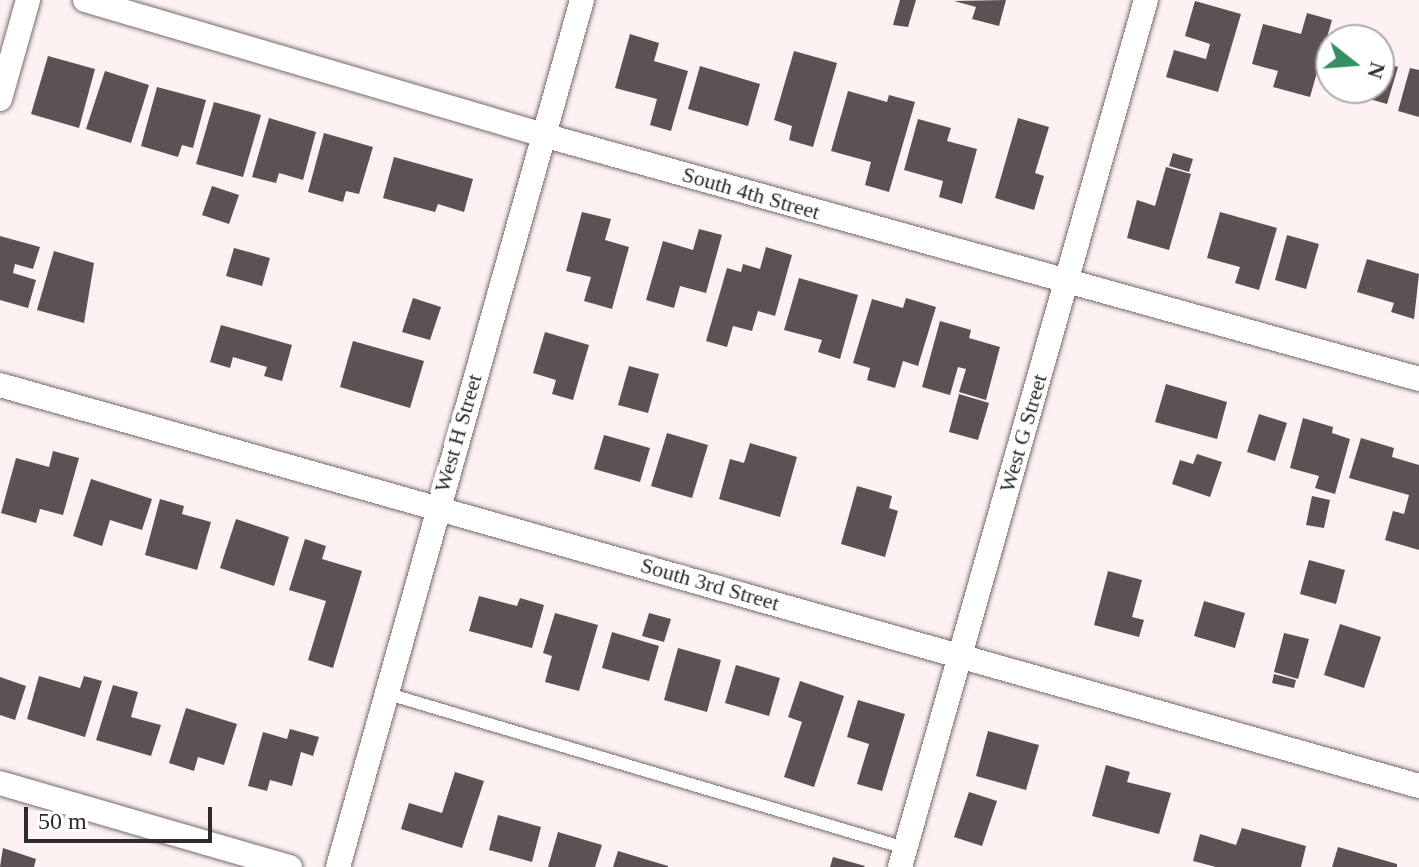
<!DOCTYPE html>
<html>
<head>
<meta charset="utf-8">
<style>
  body { margin:0 }
  #map { position:relative; width:1419px; height:867px; overflow:hidden; background:#fdf1f2; font-family:Georgia,serif }
  div>[style] { position:absolute }
  [style*='--x'] { left:calc(var(--x)*1px); top:calc(var(--y)*1px); width:calc(var(--w)*1px); rotate:calc(var(--a)*1deg) }
  .building>* { inset:0; background:#5c5253 }
  .roads { filter:drop-shadow(0 0 2px #766b6d) drop-shadow(0 0 2px #766b6d) }
  .lane>* { height:12px; margin:-6px; padding:0 6px; transform-origin:6px; border-radius:6px; background:#fff }
  .street>* { height:24px; margin:-12px; padding:0 12px; transform-origin:12px; border-radius:12px; background:#fff }
  span { translate:-50% -50%; white-space:nowrap; text-align:center; line-height:1.15; -webkit-text-stroke:8px #fff; paint-order:stroke }
  .street-label { font-size:22px; color:#2f2a2b }
  .north { position:absolute; left:1315px; top:24px; width:80px; height:80px; box-sizing:border-box; background:#fff; border:2px solid #acaaaa; border-radius:50%; rotate:107deg; font-size:22px; font-weight:700; line-height:32px; text-align:center; color:#2f2a2b }
  .north::after { content:''; display:block; margin:auto; width:28px; height:36px; background:#348f65; clip-path:polygon(50% 0,100% 100%,50% 72%,0 100%) }
  .scale { position:absolute; left:24px; top:807px; width:188px; height:36px; box-sizing:border-box; border:4px solid #2f2a2b; border-top:0; padding-left:10px; font-size:24px; line-height:28px; white-space:nowrap; color:#2f2a2b; -webkit-text-stroke:6px #fff; paint-order:stroke }
</style>
</head>
<body>
<div id="map">
  <div class="building">
    <i style="clip-path:polygon(900px 0,916px 0,908px 27px,893px 25px)"></i>
    <i style="clip-path:polygon(1006px 0,999px 26px,972px 19px,976px 7px,954px 1px)"></i>
    <i style="clip-path:polygon(1195px 1px,1241px 14px,1218px 92px,1166px 77px,1174px 50px,1206px 59px,1210px 44px,1185px 36px)"></i>
    <i style="clip-path:polygon(1307px 13px,1332px 20px,1310px 97px,1273px 87px,1278px 71px,1252px 64px,1263px 24px,1301px 34px)"></i>
    <i style="clip-path:polygon(630px 34px,659px 43px,654px 61px,688px 71px,671px 131px,650px 125px,657px 99px,615px 88px)"></i>
    <i style="clip-path:polygon(794px 51px,837px 63px,813px 147px,789px 140px,792px 126px,774px 120px)"></i>
    <i style="clip-path:polygon(48px 56px,95px 69px,79px 128px,31px 114px)"></i>
    <i style="clip-path:polygon(1379px 61px,1398px 67px,1387px 104px,1334px 89px,1379px 88px)"></i>
    <i style="clip-path:polygon(700px 66px,760px 84px,748px 126px,688px 109px)"></i>
    <i style="clip-path:polygon(1410px 68px,1419px 70px,1419px 117px,1398px 111px)"></i>
    <i style="clip-path:polygon(105px 71px,149px 85px,131px 143px,86px 129px)"></i>
    <i style="clip-path:polygon(157px 87px,206px 100px,193px 148px,182px 145px,178px 157px,141px 146px)"></i>
    <i style="clip-path:polygon(848px 91px,887px 102px,889px 95px,915px 102px,889px 192px,865px 185px,871px 162px,831px 151px)"></i>
    <i style="clip-path:polygon(214px 102px,261px 115px,243px 177px,196px 164px)"></i>
    <i style="clip-path:polygon(269px 118px,316px 132px,303px 180px,279px 173px,276px 183px,252px 177px)"></i>
    <i style="clip-path:polygon(1018px 118px,1049px 127px,1035px 173px,1044px 176px,1034px 210px,995px 198px)"></i>
    <i style="clip-path:polygon(918px 119px,951px 128px,947px 141px,977px 149px,962px 204px,939px 197px,943px 181px,904px 170px)"></i>
    <i style="clip-path:polygon(324px 133px,373px 147px,359px 194px,346px 191px,343px 202px,308px 192px)"></i>
    <i style="clip-path:polygon(1173px 153px,1193px 159px,1189px 172px,1169px 166px)"></i>
    <i style="clip-path:polygon(394px 157px,473px 179px,464px 212px,438px 204px,435px 212px,383px 198px)"></i>
    <i style="clip-path:polygon(1166px 167px,1191px 174px,1169px 250px,1127px 238px,1137px 200px,1155px 206px)"></i>
    <i style="clip-path:polygon(212px 186px,239px 195px,229px 224px,202px 215px)"></i>
    <i style="clip-path:polygon(582px 212px,611px 219px,605px 240px,629px 247px,612px 309px,584px 301px,591px 277px,566px 271px)"></i>
    <i style="clip-path:polygon(1220px 212px,1277px 228px,1259px 290px,1235px 283px,1240px 267px,1207px 258px)"></i>
    <i style="clip-path:polygon(699px 229px,722px 235px,706px 293px,680px 286px,674px 308px,646px 300px,663px 241px,693px 250px)"></i>
    <i style="clip-path:polygon(1287px 235px,1319px 244px,1306px 289px,1275px 280px)"></i>
    <i style="clip-path:polygon(0 236px,40px 247px,33px 269px,15px 264px,13px 273px,36px 280px,28px 308px,0 300px)"></i>
    <i style="clip-path:polygon(766px 247px,792px 255px,775px 316px,758px 311px,752px 331px,733px 326px,727px 347px,706px 341px,727px 268px,741px 272px,743px 264px,760px 269px)"></i>
    <i style="clip-path:polygon(234px 248px,270px 258px,262px 286px,226px 276px)"></i>
    <i style="clip-path:polygon(54px 251px,94px 263px,84px 323px,37px 310px)"></i>
    <i style="clip-path:polygon(1367px 259px,1419px 274px,1414px 319px,1391px 312px,1394px 303px,1357px 292px)"></i>
    <i style="clip-path:polygon(799px 278px,858px 295px,840px 359px,818px 352px,822px 340px,784px 330px)"></i>
    <i style="clip-path:polygon(413px 298px,441px 307px,430px 340px,402px 332px)"></i>
    <i style="clip-path:polygon(906px 298px,936px 307px,918px 366px,903px 361px,895px 388px,867px 380px,870px 368px,853px 363px,872px 299px,903px 308px)"></i>
    <i style="clip-path:polygon(940px 321px,971px 330px,969px 338px,1000px 347px,986px 400px,959px 392px,966px 369px,958px 367px,950px 395px,922px 387px)"></i>
    <i style="clip-path:polygon(221px 325px,292px 345px,282px 381px,264px 376px,267px 367px,233px 357px,230px 368px,210px 362px)"></i>
    <i style="clip-path:polygon(545px 332px,589px 345px,573px 400px,552px 394px,556px 380px,533px 373px)"></i>
    <i style="clip-path:polygon(353px 341px,424px 361px,410px 408px,340px 387px)"></i>
    <i style="clip-path:polygon(629px 366px,659px 374px,648px 413px,618px 405px)"></i>
    <i style="clip-path:polygon(1166px 384px,1227px 402px,1217px 439px,1155px 422px)"></i>
    <i style="clip-path:polygon(959px 394px,989px 403px,978px 440px,949px 432px)"></i>
    <i style="clip-path:polygon(1259px 414px,1287px 423px,1275px 461px,1247px 452px)"></i>
    <i style="clip-path:polygon(1303px 418px,1333px 427px,1332px 433px,1350px 439px,1335px 494px,1315px 488px,1319px 476px,1290px 468px)"></i>
    <i style="clip-path:polygon(667px 433px,708px 445px,692px 498px,651px 486px)"></i>
    <i style="clip-path:polygon(604px 435px,650px 448px,640px 482px,594px 469px)"></i>
    <i style="clip-path:polygon(1361px 438px,1394px 448px,1392px 457px,1419px 465px,1419px 550px,1385px 540px,1393px 511px,1404px 514px,1409px 495px,1349px 478px)"></i>
    <i style="clip-path:polygon(750px 443px,797px 457px,780px 517px,719px 499px,730px 459px,744px 463px)"></i>
    <i style="clip-path:polygon(53px 451px,79px 458px,63px 515px,40px 509px,36px 523px,1px 513px,16px 458px,49px 467px)"></i>
    <i style="clip-path:polygon(1197px 454px,1222px 462px,1210px 497px,1172px 484px,1180px 460px,1193px 464px)"></i>
    <i style="clip-path:polygon(91px 479px,152px 499px,142px 530px,110px 520px,102px 546px,73px 536px)"></i>
    <i style="clip-path:polygon(857px 486px,892px 496px,889px 508px,898px 511px,885px 557px,841px 544px)"></i>
    <i style="clip-path:polygon(1312px 496px,1330px 500px,1324px 528px,1306px 525px)"></i>
    <i style="clip-path:polygon(160px 499px,184px 506px,182px 514px,211px 522px,197px 570px,145px 555px)"></i>
    <i style="clip-path:polygon(236px 519px,289px 537px,274px 586px,220px 568px)"></i>
    <i style="clip-path:polygon(305px 539px,326px 546px,322px 559px,362px 571px,333px 668px,308px 660px,326px 601px,289px 590px)"></i>
    <i style="clip-path:polygon(1309px 560px,1345px 570px,1336px 604px,1300px 594px)"></i>
    <i style="clip-path:polygon(1108px 571px,1142px 580px,1132px 617px,1144px 620px,1139px 637px,1094px 625px)"></i>
    <i style="clip-path:polygon(479px 596px,517px 606px,520px 598px,544px 605px,532px 648px,469px 631px)"></i>
    <i style="clip-path:polygon(1204px 601px,1245px 613px,1235px 648px,1194px 636px)"></i>
    <i style="clip-path:polygon(555px 613px,598px 625px,579px 691px,545px 682px,552px 656px,543px 653px)"></i>
    <i style="clip-path:polygon(649px 613px,671px 619px,664px 642px,642px 636px)"></i>
    <i style="clip-path:polygon(1340px 624px,1381px 637px,1364px 688px,1324px 675px)"></i>
    <i style="clip-path:polygon(612px 632px,659px 646px,649px 681px,602px 668px)"></i>
    <i style="clip-path:polygon(1284px 633px,1309px 639px,1298px 679px,1274px 672px)"></i>
    <i style="clip-path:polygon(678px 648px,721px 660px,707px 712px,664px 700px)"></i>
    <i style="clip-path:polygon(736px 665px,780px 678px,769px 716px,725px 703px)"></i>
    <i style="clip-path:polygon(1274px 674px,1296px 680px,1294px 688px,1272px 683px)"></i>
    <i style="clip-path:polygon(39px 676px,80px 688px,84px 676px,102px 681px,85px 737px,27px 719px)"></i>
    <i style="clip-path:polygon(0 677px,26px 686px,15px 720px,0 715px)"></i>
    <i style="clip-path:polygon(800px 681px,844px 696px,814px 787px,784px 777px,802px 722px,788px 717px)"></i>
    <i style="clip-path:polygon(113px 685px,138px 692px,131px 717px,161px 725px,151px 756px,96px 740px)"></i>
    <i style="clip-path:polygon(858px 700px,905px 714px,882px 791px,857px 784px,869px 744px,847px 737px)"></i>
    <i style="clip-path:polygon(186px 708px,237px 724px,224px 765px,198px 757px,194px 771px,169px 763px)"></i>
    <i style="clip-path:polygon(290px 729px,319px 737px,313px 756px,301px 752px,292px 786px,270px 780px,267px 791px,248px 786px,263px 732px,287px 739px)"></i>
    <i style="clip-path:polygon(988px 731px,1039px 745px,1026px 790px,976px 776px)"></i>
    <i style="clip-path:polygon(1106px 765px,1130px 772px,1127px 782px,1171px 793px,1159px 834px,1092px 816px)"></i>
    <i style="clip-path:polygon(455px 772px,484px 781px,462px 848px,401px 829px,409px 803px,442px 813px)"></i>
    <i style="clip-path:polygon(969px 792px,997px 801px,982px 846px,954px 837px)"></i>
    <i style="clip-path:polygon(498px 815px,541px 827px,532px 862px,489px 850px)"></i>
    <i style="clip-path:polygon(1242px 828px,1306px 846px,1301px 867px,1216px 867px,1193px 861px,1200px 834px,1236px 845px)"></i>
    <i style="clip-path:polygon(558px 832px,602px 845px,595px 867px,548px 867px)"></i>
    <i style="clip-path:polygon(1338px 847px,1397px 864px,1397px 867px,1332px 867px)"></i>
    <i style="clip-path:polygon(3px 848px,36px 859px,34px 867px,0 867px)"></i>
    <i style="clip-path:polygon(618px 851px,668px 866px,668px 867px,613px 867px)"></i>
    <i style="clip-path:polygon(833px 857px,865px 866px,864px 867px,830px 867px)"></i>
  </div>
  <div class="roads">
    <div class="lane">
      <i style="--x:385;--y:693;--w:543;--a:16.6"></i>
    </div>
    <div class="street">
      <i style="--x:85;--y:0;--w:477;--a:16.4"></i>
      <i style="--x:543;--y:135;--w:909;--a:15.56"></i>
      <i style="--x:0;--y:99;--w:103;--a:-74.2"></i>
      <i style="--x:0;--y:385;--w:1475;--a:15.78"></i>
      <i style="--x:0;--y:783;--w:302;--a:16.2"></i>
      <i style="--x:338;--y:867;--w:901;--a:-74.28"></i>
      <i style="--x:900;--y:867;--w:901;--a:-74.16"></i>
    </div>
  </div>
  <div class="street-label">
    <span style="left:751px;top:193px;rotate:16deg">South 4th Street</span>
    <span style="left:458px;top:433px;rotate:-74deg">West H Street</span>
    <span style="left:1023px;top:433px;rotate:-74deg">West G Street</span>
    <span style="left:710px;top:584px;rotate:16deg">South 3rd Street</span>
  </div>
  <div class="north">N</div>
  <div class="scale">50 m</div>
</div>
</body>
</html>
